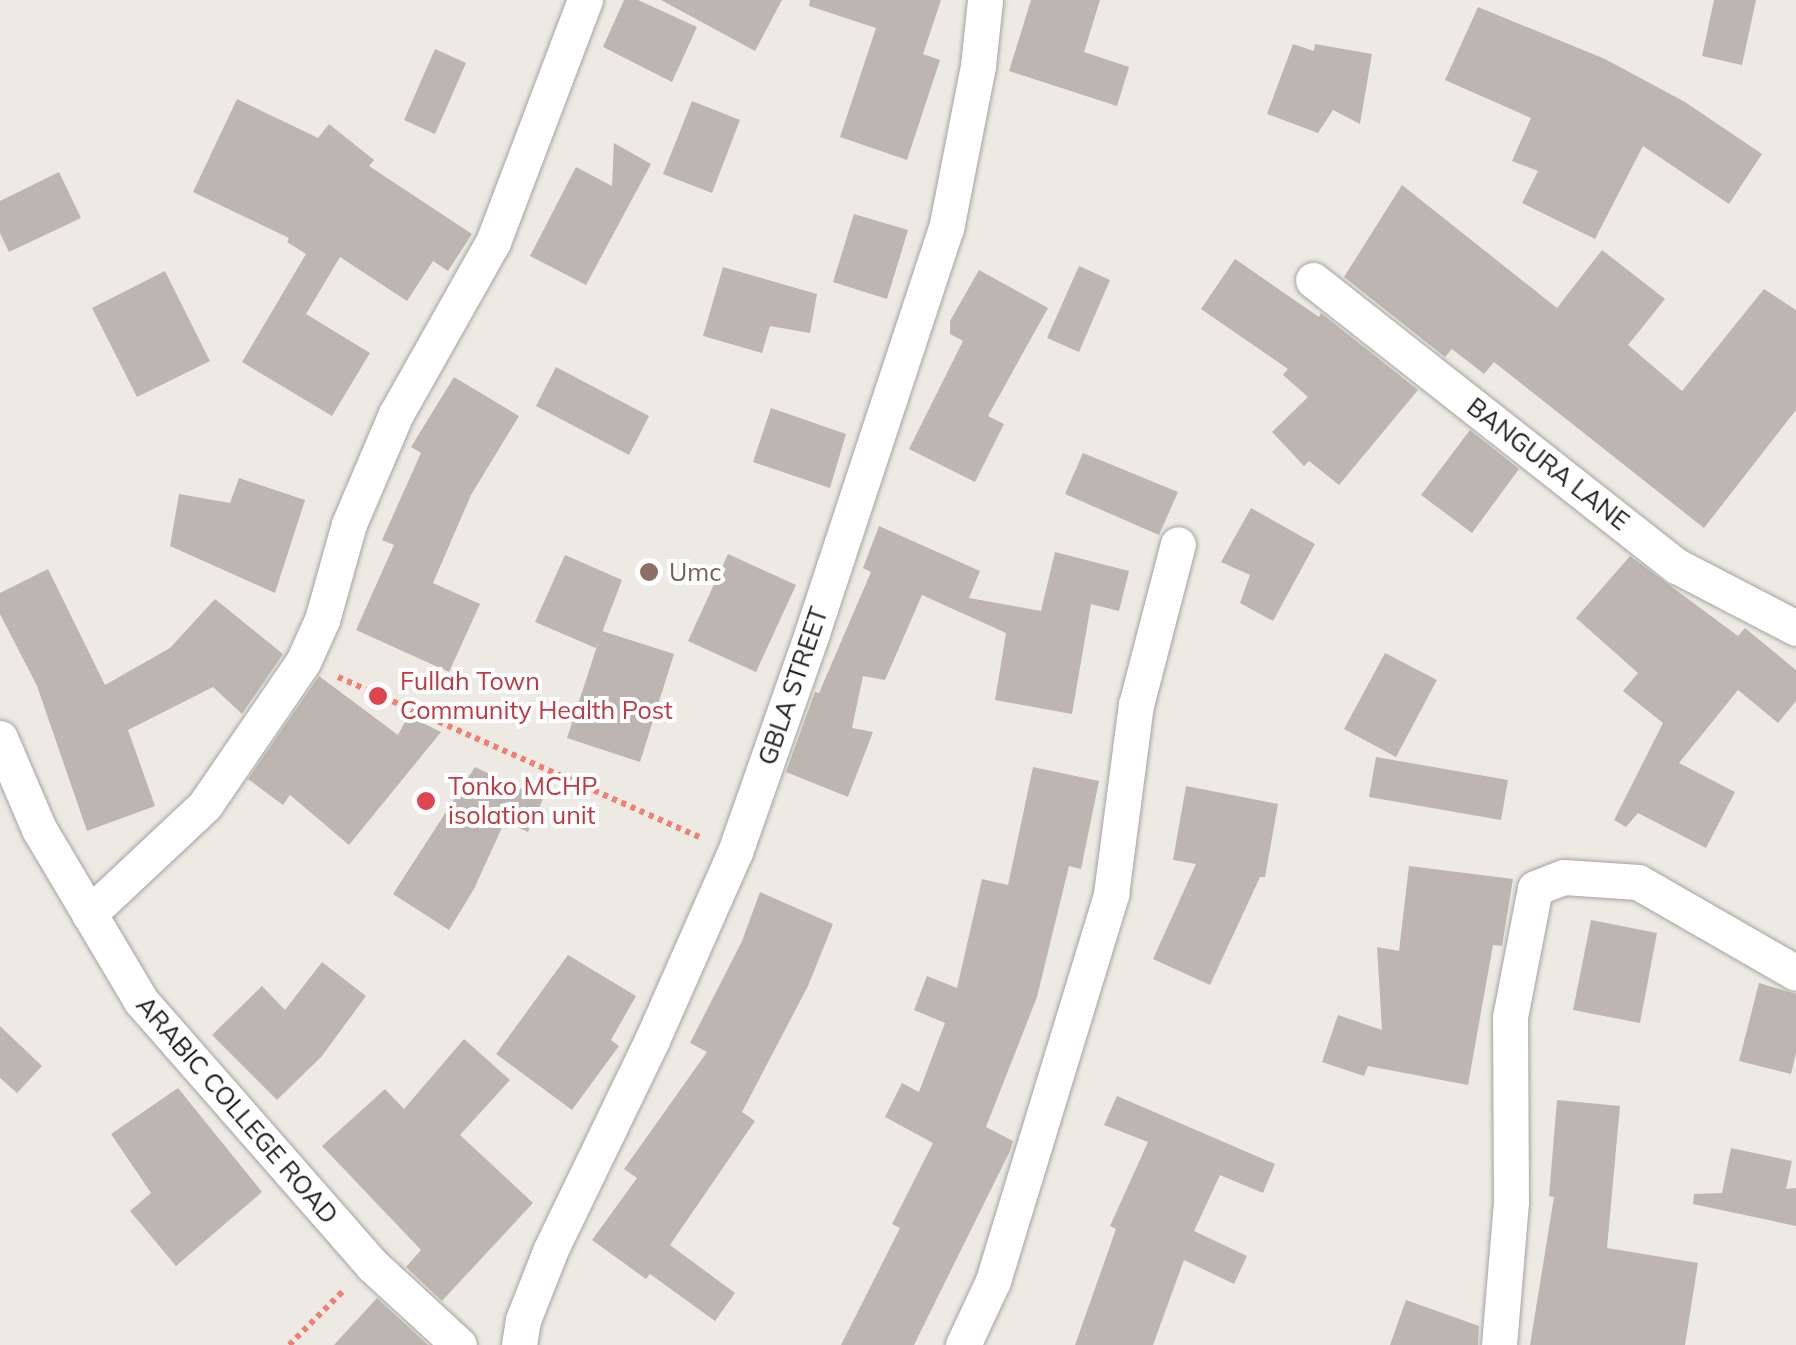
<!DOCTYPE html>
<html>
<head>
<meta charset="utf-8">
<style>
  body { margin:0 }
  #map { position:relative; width:1796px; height:1345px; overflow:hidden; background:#edeae3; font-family:Mulish,sans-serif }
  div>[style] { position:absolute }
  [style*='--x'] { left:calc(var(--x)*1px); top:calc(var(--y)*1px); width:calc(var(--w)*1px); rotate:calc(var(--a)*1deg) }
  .building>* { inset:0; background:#bdb6b0 }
  .path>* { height:6px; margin-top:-3px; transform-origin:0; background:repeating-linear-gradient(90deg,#f08071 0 5px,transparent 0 10px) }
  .roads { filter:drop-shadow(0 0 2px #a3a3a3) drop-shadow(0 0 2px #a3a3a3) }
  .minor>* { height:35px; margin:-17.5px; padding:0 17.5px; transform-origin:17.5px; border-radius:17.5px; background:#fff }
  .dots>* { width:28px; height:28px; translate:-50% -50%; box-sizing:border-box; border:5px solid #fff; border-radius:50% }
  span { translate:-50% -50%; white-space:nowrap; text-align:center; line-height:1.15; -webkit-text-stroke:8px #fff; paint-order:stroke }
  .street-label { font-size:25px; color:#1c1c1c }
  .education-label { font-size:25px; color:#785e54 }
  .left { translate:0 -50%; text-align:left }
  .health-label { font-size:25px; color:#be3a42 }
</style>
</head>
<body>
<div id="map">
  <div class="building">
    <i style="clip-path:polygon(624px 0,638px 0,697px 27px,672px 82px,603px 47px)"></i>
    <i style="clip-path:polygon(661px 0,782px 0,755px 51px)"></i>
    <i style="clip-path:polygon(810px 0,941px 0,923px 54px,940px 60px,907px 160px,840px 137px,876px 28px,809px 6px)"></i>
    <i style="clip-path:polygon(1031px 0,1100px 0,1084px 52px,1129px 67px,1117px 106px,1009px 71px)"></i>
    <i style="clip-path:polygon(1714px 0,1756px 0,1742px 65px,1702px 56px)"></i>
    <i style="clip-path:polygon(1478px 7px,1605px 59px,1685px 102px,1762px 154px,1729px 204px,1643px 146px,1595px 239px,1522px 203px,1538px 171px,1512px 161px,1531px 118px,1445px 80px)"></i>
    <i style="clip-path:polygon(1293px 44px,1314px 51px,1315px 44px,1372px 54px,1360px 124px,1333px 110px,1318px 133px,1267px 114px)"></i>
    <i style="clip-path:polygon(435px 49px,466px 63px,435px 134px,404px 120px)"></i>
    <i style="clip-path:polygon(237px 99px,318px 138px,329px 124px,374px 160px,369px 166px,472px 234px,448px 271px,433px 261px,407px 301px,340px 257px,306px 314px,370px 353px,332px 416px,242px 362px,306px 254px,287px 242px,289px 238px,193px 192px)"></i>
    <i style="clip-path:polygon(692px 101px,740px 120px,712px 193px,663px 174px)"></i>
    <i style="clip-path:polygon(614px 143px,651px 164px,586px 285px,530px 256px,576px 167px,612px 186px)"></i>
    <i style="clip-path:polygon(59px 172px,81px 218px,9px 252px,0 233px,0 201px)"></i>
    <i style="clip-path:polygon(1402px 185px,1557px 308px,1602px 250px,1665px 299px,1628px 345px,1682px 391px,1764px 289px,1796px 310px,1796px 410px,1704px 528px,1494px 362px,1484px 374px,1452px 349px,1445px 357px,1344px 277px)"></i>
    <i style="clip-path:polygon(854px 214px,908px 230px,887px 299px,833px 282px)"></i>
    <i style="clip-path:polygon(1235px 259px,1319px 317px,1321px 313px,1418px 390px,1339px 485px,1309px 461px,1304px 466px,1272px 432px,1308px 397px,1283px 375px,1288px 369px,1201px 309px)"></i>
    <i style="clip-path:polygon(1079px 266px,1110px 280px,1079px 352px,1047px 338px)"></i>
    <i style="clip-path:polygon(723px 267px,817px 294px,810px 333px,770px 326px,762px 353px,703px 336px)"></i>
    <i style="clip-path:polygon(979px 270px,1048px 308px,988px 416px,1004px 424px,975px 482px,909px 449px,963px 341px,950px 334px,950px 321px)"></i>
    <i style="clip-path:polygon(165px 271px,210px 361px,137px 397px,92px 308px)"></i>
    <i style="clip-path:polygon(556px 367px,649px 416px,629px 455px,536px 406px)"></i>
    <i style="clip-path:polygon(454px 377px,519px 416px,471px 495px,433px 583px,480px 604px,449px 672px,356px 630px,394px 545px,382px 540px,421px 453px,411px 447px)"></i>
    <i style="clip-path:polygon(771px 408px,846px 434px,830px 488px,753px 462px)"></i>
    <i style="clip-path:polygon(1470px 430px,1519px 469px,1472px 533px,1421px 495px)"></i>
    <i style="clip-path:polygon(1083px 453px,1178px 492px,1159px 535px,1065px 494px)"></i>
    <i style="clip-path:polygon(239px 478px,305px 500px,275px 593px,170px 546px,179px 494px,230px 503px)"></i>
    <i style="clip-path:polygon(1251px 508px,1315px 544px,1273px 621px,1240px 603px,1250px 575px,1221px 562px)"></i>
    <i style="clip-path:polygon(879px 526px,980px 571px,969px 598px,1041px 611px,1055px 552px,1129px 571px,1119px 611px,1091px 604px,1072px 714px,995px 700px,1006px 633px,922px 595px,885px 680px,863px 676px,852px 728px,873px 732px,848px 797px,786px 772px,815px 692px,819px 693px,871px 572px,863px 568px)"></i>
    <i style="clip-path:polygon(728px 554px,796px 585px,756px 672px,688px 641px)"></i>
    <i style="clip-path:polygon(565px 555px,622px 580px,596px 648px,535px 622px)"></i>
    <i style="clip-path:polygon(1630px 556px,1738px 636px,1745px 628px,1796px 670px,1796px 701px,1778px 723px,1738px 690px,1679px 763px,1735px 792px,1706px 848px,1638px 813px,1626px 827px,1614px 820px,1663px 723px,1623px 691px,1638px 673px,1576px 618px)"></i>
    <i style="clip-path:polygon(48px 569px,105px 685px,170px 648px,215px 599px,283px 654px,242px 714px,213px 687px,128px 730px,155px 806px,87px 831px,37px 686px,0 614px,0 593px)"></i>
    <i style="clip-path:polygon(602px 631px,674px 654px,640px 762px,567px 738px)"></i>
    <i style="clip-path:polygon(1385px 653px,1437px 680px,1396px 757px,1344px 729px)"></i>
    <i style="clip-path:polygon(319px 676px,398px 735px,408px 716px,441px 732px,349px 845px,290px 795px,283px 805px,248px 779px)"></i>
    <i style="clip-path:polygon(1376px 757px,1508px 780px,1501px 820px,1369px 797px)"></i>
    <i style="clip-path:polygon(475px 767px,543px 799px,528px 832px,505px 821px,474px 889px,449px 930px,393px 894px)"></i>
    <i style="clip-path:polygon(1033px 767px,1099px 781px,1081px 869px,1069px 866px,1037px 997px,986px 1127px,1013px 1141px,1010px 1151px,914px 1345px,841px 1345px,900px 1228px,892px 1224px,933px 1143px,885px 1117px,902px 1083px,919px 1092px,945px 1023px,914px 1010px,927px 976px,957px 988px,982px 879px,1008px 885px)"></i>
    <i style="clip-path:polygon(1186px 786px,1278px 804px,1265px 877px,1260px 877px,1210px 985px,1153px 959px,1196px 864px,1173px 860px)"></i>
    <i style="clip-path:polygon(1409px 866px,1513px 879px,1502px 946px,1493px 945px,1468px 1085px,1368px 1066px,1364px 1076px,1322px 1062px,1338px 1015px,1382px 1030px,1377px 947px,1399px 951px)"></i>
    <i style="clip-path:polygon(760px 892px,833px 924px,808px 986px,742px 1112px,755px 1121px,670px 1245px,735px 1293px,715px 1321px,650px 1274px,646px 1279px,592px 1240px,637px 1178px,624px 1169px,707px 1052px,690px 1043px,742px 941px)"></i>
    <i style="clip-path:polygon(1591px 920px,1657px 933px,1640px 1023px,1573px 1010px)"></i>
    <i style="clip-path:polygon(568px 955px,636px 996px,611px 1040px,619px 1046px,572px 1110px,496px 1054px)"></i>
    <i style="clip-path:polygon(322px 962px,366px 996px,322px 1056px,277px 1100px,212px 1035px,262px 986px,285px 1010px)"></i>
    <i style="clip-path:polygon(1759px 983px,1796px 994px,1796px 1053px,1791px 1074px,1739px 1061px)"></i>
    <i style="clip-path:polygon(0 1026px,42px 1066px,17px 1093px,0 1078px)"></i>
    <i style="clip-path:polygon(464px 1039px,510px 1080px,460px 1135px,533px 1203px,442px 1301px,406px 1267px,421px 1250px,322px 1146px,385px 1089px,404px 1109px)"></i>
    <i style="clip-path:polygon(178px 1088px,262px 1192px,176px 1266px,130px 1211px,151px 1193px,111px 1134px)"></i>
    <i style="clip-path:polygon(1117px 1096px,1275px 1164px,1263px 1193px,1220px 1175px,1194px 1231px,1247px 1256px,1234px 1284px,1184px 1260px,1153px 1345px,1075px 1345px,1116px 1229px,1110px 1226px,1148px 1142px,1104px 1125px)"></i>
    <i style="clip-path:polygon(1557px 1100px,1620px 1106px,1607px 1248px,1698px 1263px,1685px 1345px,1530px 1345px,1554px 1197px,1549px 1196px)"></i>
    <i style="clip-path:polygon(1731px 1148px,1792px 1161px,1786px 1189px,1796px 1188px,1796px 1226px,1693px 1204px,1694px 1194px,1722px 1193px)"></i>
    <i style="clip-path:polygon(377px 1298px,428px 1345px,334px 1345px)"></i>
    <i style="clip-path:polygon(1406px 1300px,1479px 1326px,1478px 1345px,1390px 1345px)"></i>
  </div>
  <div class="path">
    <i style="--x:338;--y:677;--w:397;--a:23.9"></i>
    <i style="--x:289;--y:1345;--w:78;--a:-45"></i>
  </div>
  <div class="roads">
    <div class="minor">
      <i style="--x:1313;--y:280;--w:463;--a:38.2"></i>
      <i style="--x:1677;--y:566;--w:134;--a:27.5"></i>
      <i style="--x:0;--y:738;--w:99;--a:66.8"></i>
      <i style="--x:39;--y:829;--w:200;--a:59.3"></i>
      <i style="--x:141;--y:1001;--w:351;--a:48.8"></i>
      <i style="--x:372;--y:1265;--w:118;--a:42.6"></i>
      <i style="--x:89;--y:914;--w:159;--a:-43.2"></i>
      <i style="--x:205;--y:805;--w:173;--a:-55.6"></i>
      <i style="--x:303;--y:662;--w:46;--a:-65.7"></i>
      <i style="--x:322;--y:620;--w:100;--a:-74.3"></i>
      <i style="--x:349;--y:524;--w:120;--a:-66.9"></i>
      <i style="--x:396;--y:414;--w:197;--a:-60.6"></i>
      <i style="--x:493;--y:242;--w:259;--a:-69.2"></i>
      <i style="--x:519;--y:1345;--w:25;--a:-81"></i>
      <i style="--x:523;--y:1320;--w:76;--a:-68.5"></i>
      <i style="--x:551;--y:1249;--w:232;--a:-64.2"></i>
      <i style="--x:652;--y:1040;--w:206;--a:-66.2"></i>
      <i style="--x:735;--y:852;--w:232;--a:-70.6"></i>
      <i style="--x:812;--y:633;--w:426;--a:-71.7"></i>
      <i style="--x:946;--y:229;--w:166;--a:-78.9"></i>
      <i style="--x:978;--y:66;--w:66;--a:-83.9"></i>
      <i style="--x:963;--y:1345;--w:71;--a:-64.9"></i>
      <i style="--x:993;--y:1281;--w:405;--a:-73"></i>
      <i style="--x:1111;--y:894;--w:191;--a:-82.5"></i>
      <i style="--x:1136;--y:705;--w:166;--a:-75.4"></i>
      <i style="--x:1499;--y:1345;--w:144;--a:-85.2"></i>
      <i style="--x:1511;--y:1201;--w:184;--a:-90.3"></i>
      <i style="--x:1510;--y:1017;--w:131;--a:-79"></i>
      <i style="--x:1535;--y:888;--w:31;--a:-21"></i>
      <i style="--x:1564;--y:877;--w:74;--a:3.9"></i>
      <i style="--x:1638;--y:882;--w:182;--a:29.9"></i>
    </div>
  </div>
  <div class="dots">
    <i style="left:649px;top:572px;background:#8d6e63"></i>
    <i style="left:378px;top:696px;background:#e0444e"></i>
    <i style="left:426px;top:801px;background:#e0444e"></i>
  </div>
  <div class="street-label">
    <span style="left:1548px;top:464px;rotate:38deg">BANGURA LANE</span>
    <span style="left:793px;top:686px;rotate:-71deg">GBLA STREET</span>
    <span style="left:237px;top:1110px;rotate:49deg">ARABIC COLLEGE ROAD</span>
  </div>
  <div class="education-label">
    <span class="left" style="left:669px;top:572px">Umc</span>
  </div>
  <div class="health-label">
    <span class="left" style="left:400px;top:696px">Fullah Town<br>Community Health Post</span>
    <span class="left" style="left:448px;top:801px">Tonko MCHP<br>isolation unit</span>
  </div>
</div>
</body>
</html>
